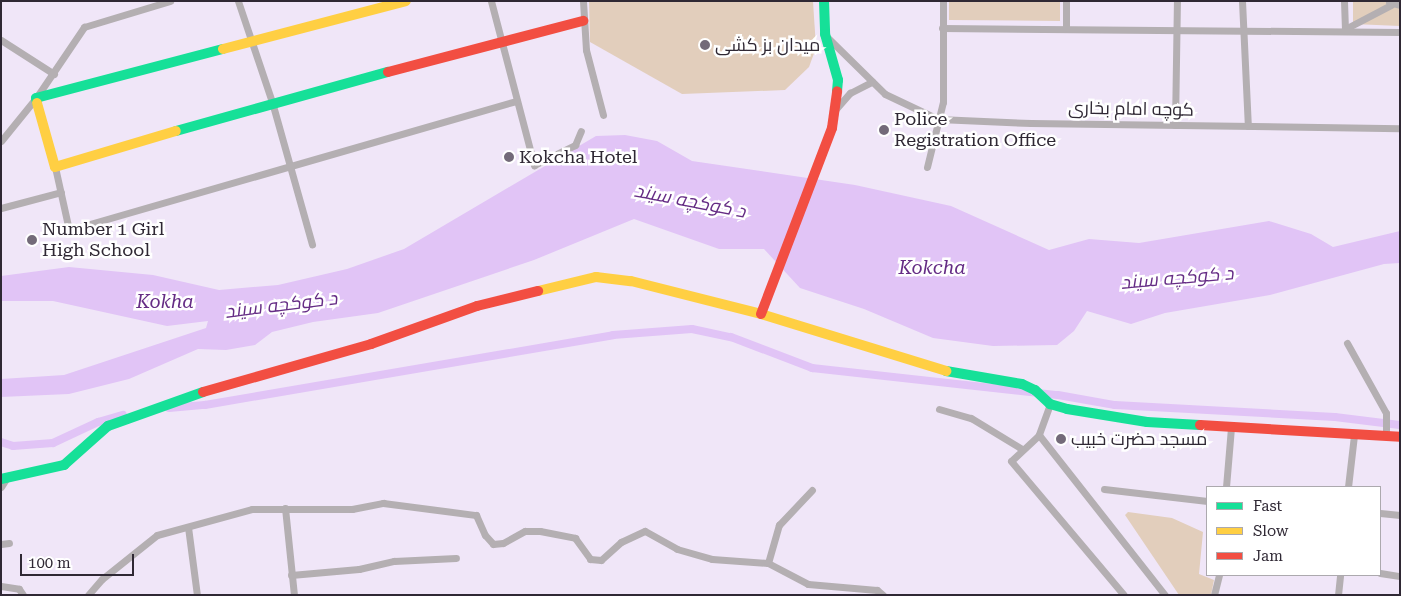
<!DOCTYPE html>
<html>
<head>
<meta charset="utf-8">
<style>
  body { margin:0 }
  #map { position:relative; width:1401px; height:596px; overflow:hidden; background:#f0e6f8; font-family:"Roboto Serif",Cairo,serif }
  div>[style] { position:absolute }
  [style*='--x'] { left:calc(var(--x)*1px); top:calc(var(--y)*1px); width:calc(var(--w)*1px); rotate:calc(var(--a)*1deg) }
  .green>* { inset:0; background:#e2cebc }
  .water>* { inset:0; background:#e1c4f6 }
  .canal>* { height:8px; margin:-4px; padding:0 4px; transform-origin:4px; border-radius:4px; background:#e1c4f6 }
  .street>* { height:7px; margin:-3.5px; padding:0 3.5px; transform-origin:3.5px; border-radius:3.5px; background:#b4afb2 }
  .fast>* { height:10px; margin:-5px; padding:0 5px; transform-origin:5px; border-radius:5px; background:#16e098 }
  .slow>* { height:10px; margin:-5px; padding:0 5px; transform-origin:5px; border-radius:5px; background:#ffcf43 }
  .jam>* { height:10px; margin:-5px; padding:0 5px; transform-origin:5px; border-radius:5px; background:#f24e42 }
  .dots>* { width:14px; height:14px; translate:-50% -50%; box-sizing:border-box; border:2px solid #fff; border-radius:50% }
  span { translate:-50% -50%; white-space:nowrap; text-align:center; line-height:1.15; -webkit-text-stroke:5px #fff; paint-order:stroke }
  .poi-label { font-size:18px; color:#2f2834 }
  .left { translate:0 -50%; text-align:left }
  .street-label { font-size:18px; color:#2f2834 }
  .water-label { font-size:19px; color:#652c85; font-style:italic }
  .frame { position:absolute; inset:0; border:2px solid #2f2834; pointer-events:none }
  .legend { position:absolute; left:1206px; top:486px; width:175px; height:90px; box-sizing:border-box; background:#fff; border:1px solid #aca9ae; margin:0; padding:6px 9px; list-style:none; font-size:15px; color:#2f2834 }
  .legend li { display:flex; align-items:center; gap:10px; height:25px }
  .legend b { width:25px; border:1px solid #aca9ae }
  .scale { position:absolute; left:20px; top:554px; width:114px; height:22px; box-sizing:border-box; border:2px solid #2f2834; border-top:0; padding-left:6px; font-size:15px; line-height:18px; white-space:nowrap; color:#2f2834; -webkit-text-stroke:4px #fff; paint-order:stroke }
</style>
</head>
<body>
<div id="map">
  <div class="green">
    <i style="clip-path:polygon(589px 1px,813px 1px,816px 48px,809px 67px,785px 90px,682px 94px,590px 42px)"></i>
    <i style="clip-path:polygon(949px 1px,1060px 1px,1060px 21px,949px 20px)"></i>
    <i style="clip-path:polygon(1353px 1px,1400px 1px,1400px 26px,1353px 24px)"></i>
    <i style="clip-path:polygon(1128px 512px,1172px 518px,1203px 532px,1199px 574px,1214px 580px,1211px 595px,1179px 595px,1125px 515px)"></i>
  </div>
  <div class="water">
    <i style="clip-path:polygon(625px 135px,657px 141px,692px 161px,855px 185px,951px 206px,1049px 250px,1089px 239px,1139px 243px,1269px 221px,1311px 234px,1333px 247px,1400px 231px,1400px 263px,1384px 264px,1270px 295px,1165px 313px,1131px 324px,1087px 311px,1074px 331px,1057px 345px,993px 346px,933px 338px,864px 309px,800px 288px,764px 249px,719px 249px,634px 219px,534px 260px,378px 313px,313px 322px,272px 332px,255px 345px,226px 350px,198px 349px,129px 379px,69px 394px,1px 397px,1px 379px,64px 375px,206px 328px,208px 321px,167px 326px,53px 301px,1px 301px,1px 276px,69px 267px,153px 275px,219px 290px,278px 285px,347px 269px,404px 249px,596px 136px)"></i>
  </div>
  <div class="canal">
    <i style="--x:169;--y:408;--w:36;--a:-5"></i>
    <i style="--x:205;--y:405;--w:414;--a:-9.7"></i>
    <i style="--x:613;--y:335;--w:79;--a:-4.3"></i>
    <i style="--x:692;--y:329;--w:40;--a:12"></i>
    <i style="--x:731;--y:337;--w:87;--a:20.9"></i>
    <i style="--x:812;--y:368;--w:247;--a:6.3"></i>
    <i style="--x:1058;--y:395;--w:58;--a:10"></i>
    <i style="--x:1115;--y:405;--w:220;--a:3.1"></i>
    <i style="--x:1335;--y:417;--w:65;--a:7"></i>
    <i style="--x:1;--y:442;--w:13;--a:18"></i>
    <i style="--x:13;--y:446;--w:40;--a:-4.3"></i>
    <i style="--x:53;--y:443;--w:50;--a:-25"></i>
    <i style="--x:98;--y:422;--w:26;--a:-16"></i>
  </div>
  <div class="street">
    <i style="--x:238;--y:1;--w:107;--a:71.4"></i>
    <i style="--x:272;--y:102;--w:148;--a:74.3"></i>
    <i style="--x:491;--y:1;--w:170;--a:75.3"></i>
    <i style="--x:534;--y:165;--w:46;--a:-26"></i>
    <i style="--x:575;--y:145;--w:15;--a:-67"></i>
    <i style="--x:583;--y:1;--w:49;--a:86.5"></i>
    <i style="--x:586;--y:50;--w:67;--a:75.3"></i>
    <i style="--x:1242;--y:1;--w:125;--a:87.3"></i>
    <i style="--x:1344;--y:1;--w:28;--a:88"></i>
    <i style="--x:1345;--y:29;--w:52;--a:-27.6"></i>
    <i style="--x:1389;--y:2;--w:11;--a:15"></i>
    <i style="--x:942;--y:28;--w:458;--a:0.5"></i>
    <i style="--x:1066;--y:28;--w:27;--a:-90"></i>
    <i style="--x:827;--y:37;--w:81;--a:44.5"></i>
    <i style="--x:885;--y:94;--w:59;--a:25.3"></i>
    <i style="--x:938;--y:119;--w:93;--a:2.5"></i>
    <i style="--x:1031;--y:123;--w:369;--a:0.8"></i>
    <i style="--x:1;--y:40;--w:63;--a:32.7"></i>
    <i style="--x:835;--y:110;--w:23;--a:-49"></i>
    <i style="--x:850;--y:93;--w:25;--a:-27"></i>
    <i style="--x:1175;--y:125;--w:124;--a:-89.1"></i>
    <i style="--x:1;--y:141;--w:55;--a:-50.9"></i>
    <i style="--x:36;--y:98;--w:86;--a:-55.9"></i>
    <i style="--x:84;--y:27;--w:90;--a:-16.8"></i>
    <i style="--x:55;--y:167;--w:65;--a:77.5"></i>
    <i style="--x:69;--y:230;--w:466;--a:-16.1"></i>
    <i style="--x:927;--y:167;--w:67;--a:-76.2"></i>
    <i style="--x:943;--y:102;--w:101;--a:-90"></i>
    <i style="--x:1;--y:208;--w:62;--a:-14.9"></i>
    <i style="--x:1347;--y:343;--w:80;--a:60.9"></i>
    <i style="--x:1386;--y:413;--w:23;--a:90"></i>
    <i style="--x:1050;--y:404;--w:33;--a:110"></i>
    <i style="--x:1039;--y:435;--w:38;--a:137"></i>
    <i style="--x:1011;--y:461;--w:175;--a:49.9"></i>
    <i style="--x:939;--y:409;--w:33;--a:16"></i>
    <i style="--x:971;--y:418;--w:60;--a:31.3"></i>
    <i style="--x:1039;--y:435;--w:204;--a:51.8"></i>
    <i style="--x:1;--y:487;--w:13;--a:-58"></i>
    <i style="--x:1226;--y:487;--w:60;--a:-85.2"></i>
    <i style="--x:1348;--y:487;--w:52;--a:-83.4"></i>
    <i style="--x:1104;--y:489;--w:104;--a:6.6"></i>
    <i style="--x:285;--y:508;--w:87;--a:84.1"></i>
    <i style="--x:1380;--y:513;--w:20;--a:6"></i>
    <i style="--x:188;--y:527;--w:69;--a:82.5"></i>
    <i style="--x:1;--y:544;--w:8;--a:-7"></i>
    <i style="--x:768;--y:563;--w:40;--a:-74"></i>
    <i style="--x:779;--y:525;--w:48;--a:-46.7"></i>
    <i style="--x:1380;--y:573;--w:20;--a:9"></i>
    <i style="--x:291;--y:575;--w:68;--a:-5"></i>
    <i style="--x:359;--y:569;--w:36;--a:-13"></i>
    <i style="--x:394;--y:561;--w:62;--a:-2.8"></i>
    <i style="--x:1;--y:586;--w:18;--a:9"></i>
    <i style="--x:19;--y:589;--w:7;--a:56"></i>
    <i style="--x:88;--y:595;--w:21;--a:-49"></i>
    <i style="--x:102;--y:579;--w:70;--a:-38.7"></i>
    <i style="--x:157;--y:535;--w:98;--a:-15.3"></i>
    <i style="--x:252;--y:509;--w:100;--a:0"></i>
    <i style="--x:352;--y:509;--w:32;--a:-11"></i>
    <i style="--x:383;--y:503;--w:94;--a:7.4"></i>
    <i style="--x:476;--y:515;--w:22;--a:66"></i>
    <i style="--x:485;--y:535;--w:12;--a:48"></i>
    <i style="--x:493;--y:544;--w:10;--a:-6"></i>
    <i style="--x:503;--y:543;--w:25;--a:-29"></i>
    <i style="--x:525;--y:531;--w:15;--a:0"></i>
    <i style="--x:540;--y:531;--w:36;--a:11"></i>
    <i style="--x:575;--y:538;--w:26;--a:54"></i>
    <i style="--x:590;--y:559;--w:11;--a:5"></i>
    <i style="--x:601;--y:560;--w:27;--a:-42"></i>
    <i style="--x:621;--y:542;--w:26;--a:-25"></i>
    <i style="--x:645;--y:531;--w:37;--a:29"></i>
    <i style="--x:677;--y:549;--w:36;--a:16"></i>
    <i style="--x:712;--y:559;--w:56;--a:4.1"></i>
    <i style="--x:768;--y:563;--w:45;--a:27.7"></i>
    <i style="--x:808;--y:584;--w:69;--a:5"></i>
    <i style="--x:877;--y:590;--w:8;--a:40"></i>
    <i style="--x:1214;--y:595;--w:21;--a:-76"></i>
    <i style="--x:1338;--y:595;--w:20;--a:-84"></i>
  </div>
  <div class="fast">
    <i style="--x:824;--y:1;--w:33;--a:88"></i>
    <i style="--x:825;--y:34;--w:48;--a:74.2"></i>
    <i style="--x:838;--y:80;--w:11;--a:95"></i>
    <i style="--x:37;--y:103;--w:5;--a:-101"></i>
    <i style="--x:36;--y:98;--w:193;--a:-14.7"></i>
    <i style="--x:176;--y:131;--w:220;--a:-15.6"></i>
    <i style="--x:946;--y:371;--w:77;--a:9.7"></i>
    <i style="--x:1022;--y:384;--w:14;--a:25"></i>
    <i style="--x:1035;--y:390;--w:21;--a:43"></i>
    <i style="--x:1050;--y:404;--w:18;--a:16"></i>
    <i style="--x:1067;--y:409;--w:81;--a:9.2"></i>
    <i style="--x:1147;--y:422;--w:53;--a:3.2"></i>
    <i style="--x:1;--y:479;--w:65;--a:-12.5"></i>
    <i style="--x:64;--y:465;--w:59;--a:-41.6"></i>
    <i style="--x:108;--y:426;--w:101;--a:-19.7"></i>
  </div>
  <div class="slow">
    <i style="--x:223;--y:49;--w:189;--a:-14.7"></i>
    <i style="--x:37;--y:103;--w:66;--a:74.3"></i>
    <i style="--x:55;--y:167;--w:126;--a:-16.6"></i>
    <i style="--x:538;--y:291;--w:60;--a:-13.6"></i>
    <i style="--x:596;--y:277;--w:35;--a:7"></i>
    <i style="--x:631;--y:281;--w:134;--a:14.2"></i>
    <i style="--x:761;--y:314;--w:194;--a:17.1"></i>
  </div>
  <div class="jam">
    <i style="--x:388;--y:72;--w:202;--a:-14.7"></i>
    <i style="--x:761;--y:314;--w:199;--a:-69.1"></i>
    <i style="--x:832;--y:128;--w:37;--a:-82"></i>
    <i style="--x:203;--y:392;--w:175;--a:-15.9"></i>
    <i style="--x:371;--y:344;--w:113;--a:-19.7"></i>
    <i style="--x:477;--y:306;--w:63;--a:-13.8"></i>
    <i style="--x:1200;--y:425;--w:200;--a:3.4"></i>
  </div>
  <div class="dots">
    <i style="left:705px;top:45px;background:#736a79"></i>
    <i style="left:884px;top:130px;background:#736a79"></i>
    <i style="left:509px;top:157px;background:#736a79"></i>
    <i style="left:32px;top:240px;background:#736a79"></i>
    <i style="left:1061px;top:439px;background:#736a79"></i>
  </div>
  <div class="poi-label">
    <span class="left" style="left:715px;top:45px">میدان بز کشی</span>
    <span class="left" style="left:894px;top:130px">Police<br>Registration Office</span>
    <span class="left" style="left:519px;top:157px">Kokcha Hotel</span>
    <span class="left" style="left:42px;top:240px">Number 1 Girl<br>High School</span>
    <span class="left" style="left:1071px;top:439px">مسجد حضرت خبیب</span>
  </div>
  <div class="street-label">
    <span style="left:1131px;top:109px;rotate:1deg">کوچه امام بخاری</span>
  </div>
  <div class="water-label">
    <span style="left:690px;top:201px;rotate:11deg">د کوکچه سیند</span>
    <span style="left:932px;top:268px">Kokcha</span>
    <span style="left:1177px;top:278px;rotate:-5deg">د کوکچه سیند</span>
    <span style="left:165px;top:302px">Kokha</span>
    <span style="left:281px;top:305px;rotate:-7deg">د کوکچه سیند</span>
  </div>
  <div class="frame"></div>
  <ul class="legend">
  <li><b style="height:6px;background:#16e098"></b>Fast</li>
  <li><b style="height:6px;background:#ffcf43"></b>Slow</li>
  <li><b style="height:6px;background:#f24e42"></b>Jam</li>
  </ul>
  <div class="scale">100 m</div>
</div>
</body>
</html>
